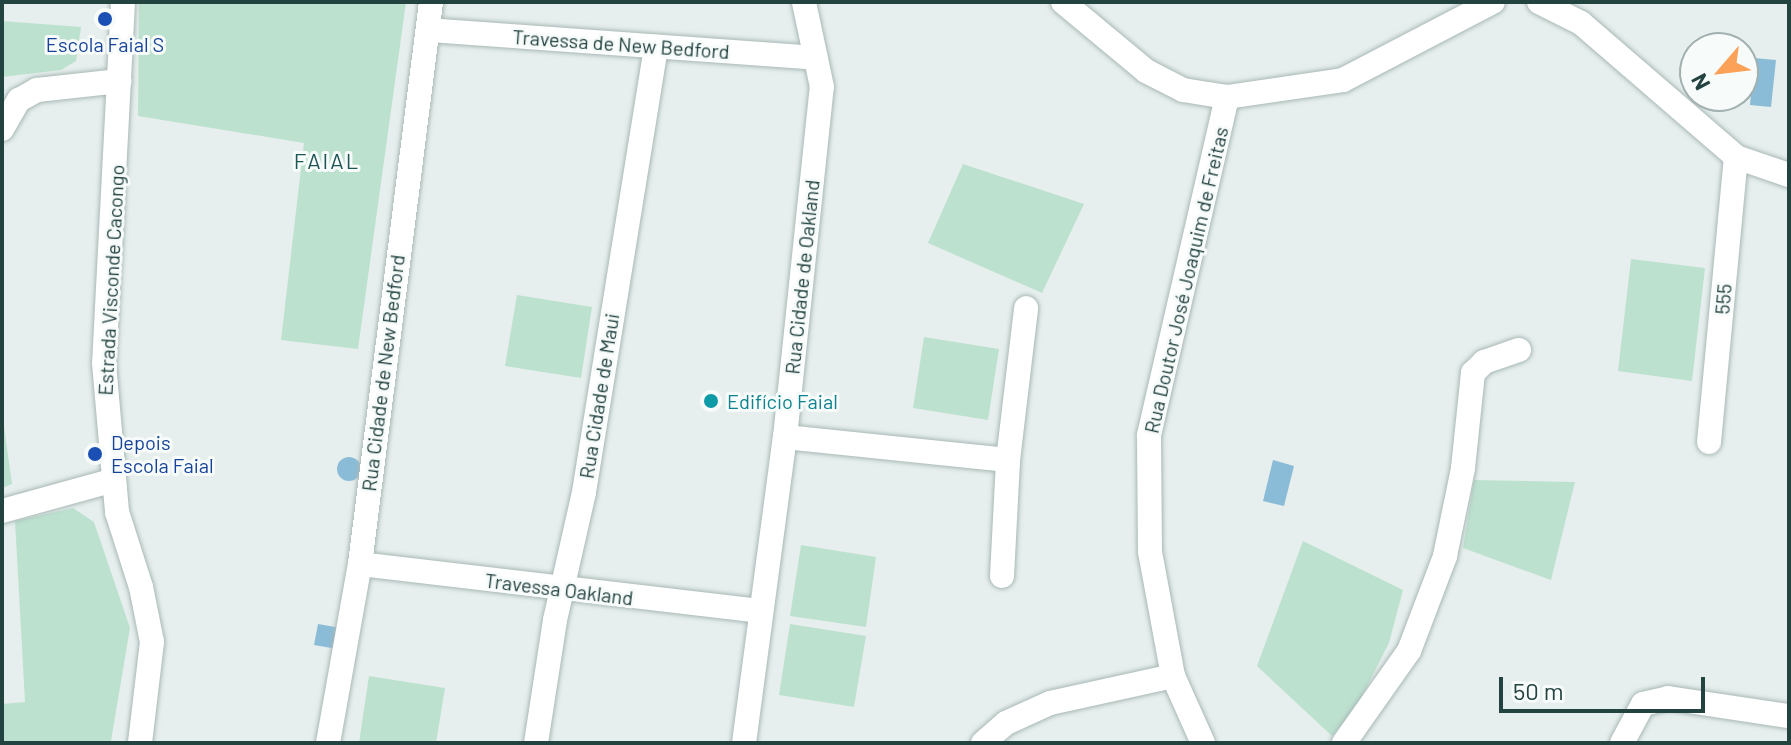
<!DOCTYPE html>
<html>
<head>
<meta charset="utf-8">
<style>
  body { margin:0 }
  #map { position:relative; width:1791px; height:745px; overflow:hidden; background:#e6efed; font-family:Barlow,sans-serif }
  div>[style] { position:absolute }
  [style*='--x'] { left:calc(var(--x)*1px); top:calc(var(--y)*1px); width:calc(var(--w)*1px); rotate:calc(var(--a)*1deg) }
  .green>* { inset:0; background:#bde1cf }
  .water>* { inset:0; background:#8bbcd7 }
  .round { border-radius:50% }
  .roads { filter:drop-shadow(0 0 2px #a8b8b6) drop-shadow(0 0 2px #a8b8b6) }
  .minor>* { height:24px; margin:-12px; padding:0 12px; transform-origin:12px; border-radius:12px; background:#fff }
  .dots>* { width:22px; height:22px; translate:-50% -50%; box-sizing:border-box; border:4px solid #f7fbfa; border-radius:50% }
  span { translate:-50% -50%; white-space:nowrap; text-align:center; line-height:1.15; -webkit-text-stroke:6px #f7fbfa; paint-order:stroke }
  .transit-label { font-size:20px; color:#164399 }
  .left { translate:0 -50%; text-align:left }
  .street-label { font-size:20px; color:#234341 }
  .culture-label { font-size:20px; color:#0d838f }
  .neighbourhood-label { font-size:22px; color:#1d5755; letter-spacing:2px }
  .frame { position:absolute; inset:0; border:4px solid #234341; pointer-events:none }
  .north { position:absolute; left:1679px; top:32px; width:80px; height:80px; box-sizing:border-box; background:#f7fbfa; border:2px solid #a2b1b0; border-radius:50%; rotate:242deg; font-size:22px; font-weight:700; line-height:32px; text-align:center; color:#234341 }
  .north::after { content:''; display:block; margin:auto; width:28px; height:36px; background:#fba158; clip-path:polygon(50% 0,100% 100%,50% 72%,0 100%) }
  .scale { position:absolute; left:1499px; top:677px; width:206px; height:36px; box-sizing:border-box; border:4px solid #234341; border-top:0; padding-left:10px; font-size:24px; line-height:28px; white-space:nowrap; color:#234341; -webkit-text-stroke:6px #f7fbfa; paint-order:stroke }
</style>
</head>
<body>
<div id="map">
  <div class="green">
    <i style="clip-path:polygon(139px 2px,406px 2px,358px 349px,281px 340px,304px 143px,138px 116px)"></i>
    <i style="clip-path:polygon(2px 21px,81px 27px,76px 61px,61px 70px,2px 77px)"></i>
    <i style="clip-path:polygon(963px 164px,1084px 204px,1042px 293px,928px 243px)"></i>
    <i style="clip-path:polygon(1631px 259px,1705px 268px,1692px 381px,1618px 371px)"></i>
    <i style="clip-path:polygon(517px 295px,592px 307px,581px 378px,505px 366px)"></i>
    <i style="clip-path:polygon(924px 337px,999px 349px,988px 420px,913px 408px)"></i>
    <i style="clip-path:polygon(2px 412px,12px 484px,2px 488px)"></i>
    <i style="clip-path:polygon(1474px 480px,1575px 482px,1551px 580px,1463px 548px)"></i>
    <i style="clip-path:polygon(73px 508px,94px 522px,130px 628px,111px 741px,2px 743px,2px 704px,25px 702px,15px 521px)"></i>
    <i style="clip-path:polygon(1303px 541px,1403px 590px,1389px 643px,1356px 708px,1332px 736px,1257px 666px)"></i>
    <i style="clip-path:polygon(801px 545px,876px 557px,866px 627px,790px 616px)"></i>
    <i style="clip-path:polygon(790px 624px,866px 636px,854px 707px,779px 695px)"></i>
    <i style="clip-path:polygon(369px 676px,445px 688px,436px 743px,359px 743px)"></i>
  </div>
  <div class="water">
    <i style="clip-path:polygon(1754px 58px,1776px 60px,1771px 107px,1750px 105px)"></i>
    <i class="round" style="left:337px;top:457px;width:24px;height:24px"></i>
    <i style="clip-path:polygon(1273px 460px,1294px 466px,1284px 506px,1263px 501px)"></i>
    <i style="clip-path:polygon(318px 624px,341px 628px,337px 649px,314px 645px)"></i>
  </div>
  <div class="roads">
    <div class="minor">
      <i style="--x:123;--y:2;--w:361;--a:93"></i>
      <i style="--x:104;--y:363;--w:150;--a:85"></i>
      <i style="--x:117;--y:512;--w:79;--a:72.3"></i>
      <i style="--x:141;--y:587;--w:56;--a:78.7"></i>
      <i style="--x:152;--y:642;--w:102;--a:96.8"></i>
      <i style="--x:1063;--y:2;--w:108;--a:39.7"></i>
      <i style="--x:1146;--y:71;--w:42;--a:27.2"></i>
      <i style="--x:1183;--y:90;--w:45;--a:9"></i>
      <i style="--x:1227;--y:97;--w:117;--a:-8.3"></i>
      <i style="--x:1343;--y:80;--w:169;--a:-27.5"></i>
      <i style="--x:1539;--y:2;--w:47;--a:26.6"></i>
      <i style="--x:1581;--y:23;--w:205;--a:40.8"></i>
      <i style="--x:1736;--y:157;--w:56;--a:18.8"></i>
      <i style="--x:428;--y:30;--w:388;--a:4.1"></i>
      <i style="--x:2;--y:129;--w:34;--a:-60"></i>
      <i style="--x:19;--y:100;--w:21;--a:-29"></i>
      <i style="--x:37;--y:90;--w:83;--a:-6.2"></i>
      <i style="--x:785;--y:437;--w:224;--a:5.9"></i>
      <i style="--x:1008;--y:460;--w:153;--a:-83.2"></i>
      <i style="--x:1709;--y:442;--w:286;--a:-84.6"></i>
      <i style="--x:2;--y:511;--w:113;--a:-15.4"></i>
      <i style="--x:360;--y:564;--w:401;--a:6.7"></i>
      <i style="--x:1002;--y:576;--w:116;--a:-87"></i>
      <i style="--x:328;--y:743;--w:182;--a:-79.9"></i>
      <i style="--x:360;--y:564;--w:566;--a:-82.8"></i>
      <i style="--x:536;--y:743;--w:124;--a:-81.2"></i>
      <i style="--x:555;--y:620;--w:131;--a:-77.2"></i>
      <i style="--x:584;--y:492;--w:451;--a:-80.8"></i>
      <i style="--x:744;--y:743;--w:309;--a:-82.4"></i>
      <i style="--x:785;--y:437;--w:352;--a:-84"></i>
      <i style="--x:822;--y:87;--w:87;--a:-102"></i>
      <i style="--x:983;--y:743;--w:30;--a:-41"></i>
      <i style="--x:1006;--y:723;--w:48;--a:-24.4"></i>
      <i style="--x:1050;--y:703;--w:126;--a:-12.4"></i>
      <i style="--x:1203;--y:743;--w:73;--a:-114.1"></i>
      <i style="--x:1173;--y:676;--w:126;--a:-100.5"></i>
      <i style="--x:1150;--y:552;--w:117;--a:-90.5"></i>
      <i style="--x:1149;--y:435;--w:347;--a:-77"></i>
      <i style="--x:1344;--y:743;--w:113;--a:-54.8"></i>
      <i style="--x:1409;--y:651;--w:102;--a:-69.2"></i>
      <i style="--x:1445;--y:556;--w:90;--a:-78.4"></i>
      <i style="--x:1463;--y:468;--w:96;--a:-84"></i>
      <i style="--x:1473;--y:373;--w:16;--a:-45"></i>
      <i style="--x:1484;--y:362;--w:37;--a:-19"></i>
      <i style="--x:1622;--y:743;--w:44;--a:-61.7"></i>
      <i style="--x:1643;--y:704;--w:26;--a:-13"></i>
      <i style="--x:1668;--y:698;--w:122;--a:8.5"></i>
    </div>
  </div>
  <div class="dots">
    <i style="left:105px;top:19px;background:#1a4fb4"></i>
    <i style="left:711px;top:401px;background:#0f9aa8"></i>
    <i style="left:95px;top:454px;background:#1a4fb4"></i>
  </div>
  <div class="transit-label">
    <span style="left:105px;top:44px">Escola Faial S</span>
    <span class="left" style="left:111px;top:454px">Depois<br>Escola Faial</span>
  </div>
  <div class="street-label">
    <span style="left:621px;top:44px;rotate:4deg">Travessa de New Bedford</span>
    <span style="left:802px;top:277px;rotate:-84deg">Rua Cidade de Oakland</span>
    <span style="left:111px;top:280px;rotate:-87deg">Estrada Visconde Cacongo</span>
    <span style="left:1186px;top:280px;rotate:-77deg">Rua Doutor José Joaquim de Freitas</span>
    <span style="left:1723px;top:299px;rotate:-85deg">555</span>
    <span style="left:383px;top:373px;rotate:-83deg">Rua Cidade de New Bedford</span>
    <span style="left:599px;top:396px;rotate:-81deg">Rua Cidade de Maui</span>
    <span style="left:559px;top:589px;rotate:7deg">Travessa Oakland</span>
  </div>
  <div class="culture-label">
    <span class="left" style="left:727px;top:401px">Edifício Faial</span>
  </div>
  <div class="neighbourhood-label">
    <span style="left:327px;top:161px">FAIAL</span>
  </div>
  <div class="frame"></div>
  <div class="north">N</div>
  <div class="scale">50 m</div>
</div>
</body>
</html>
